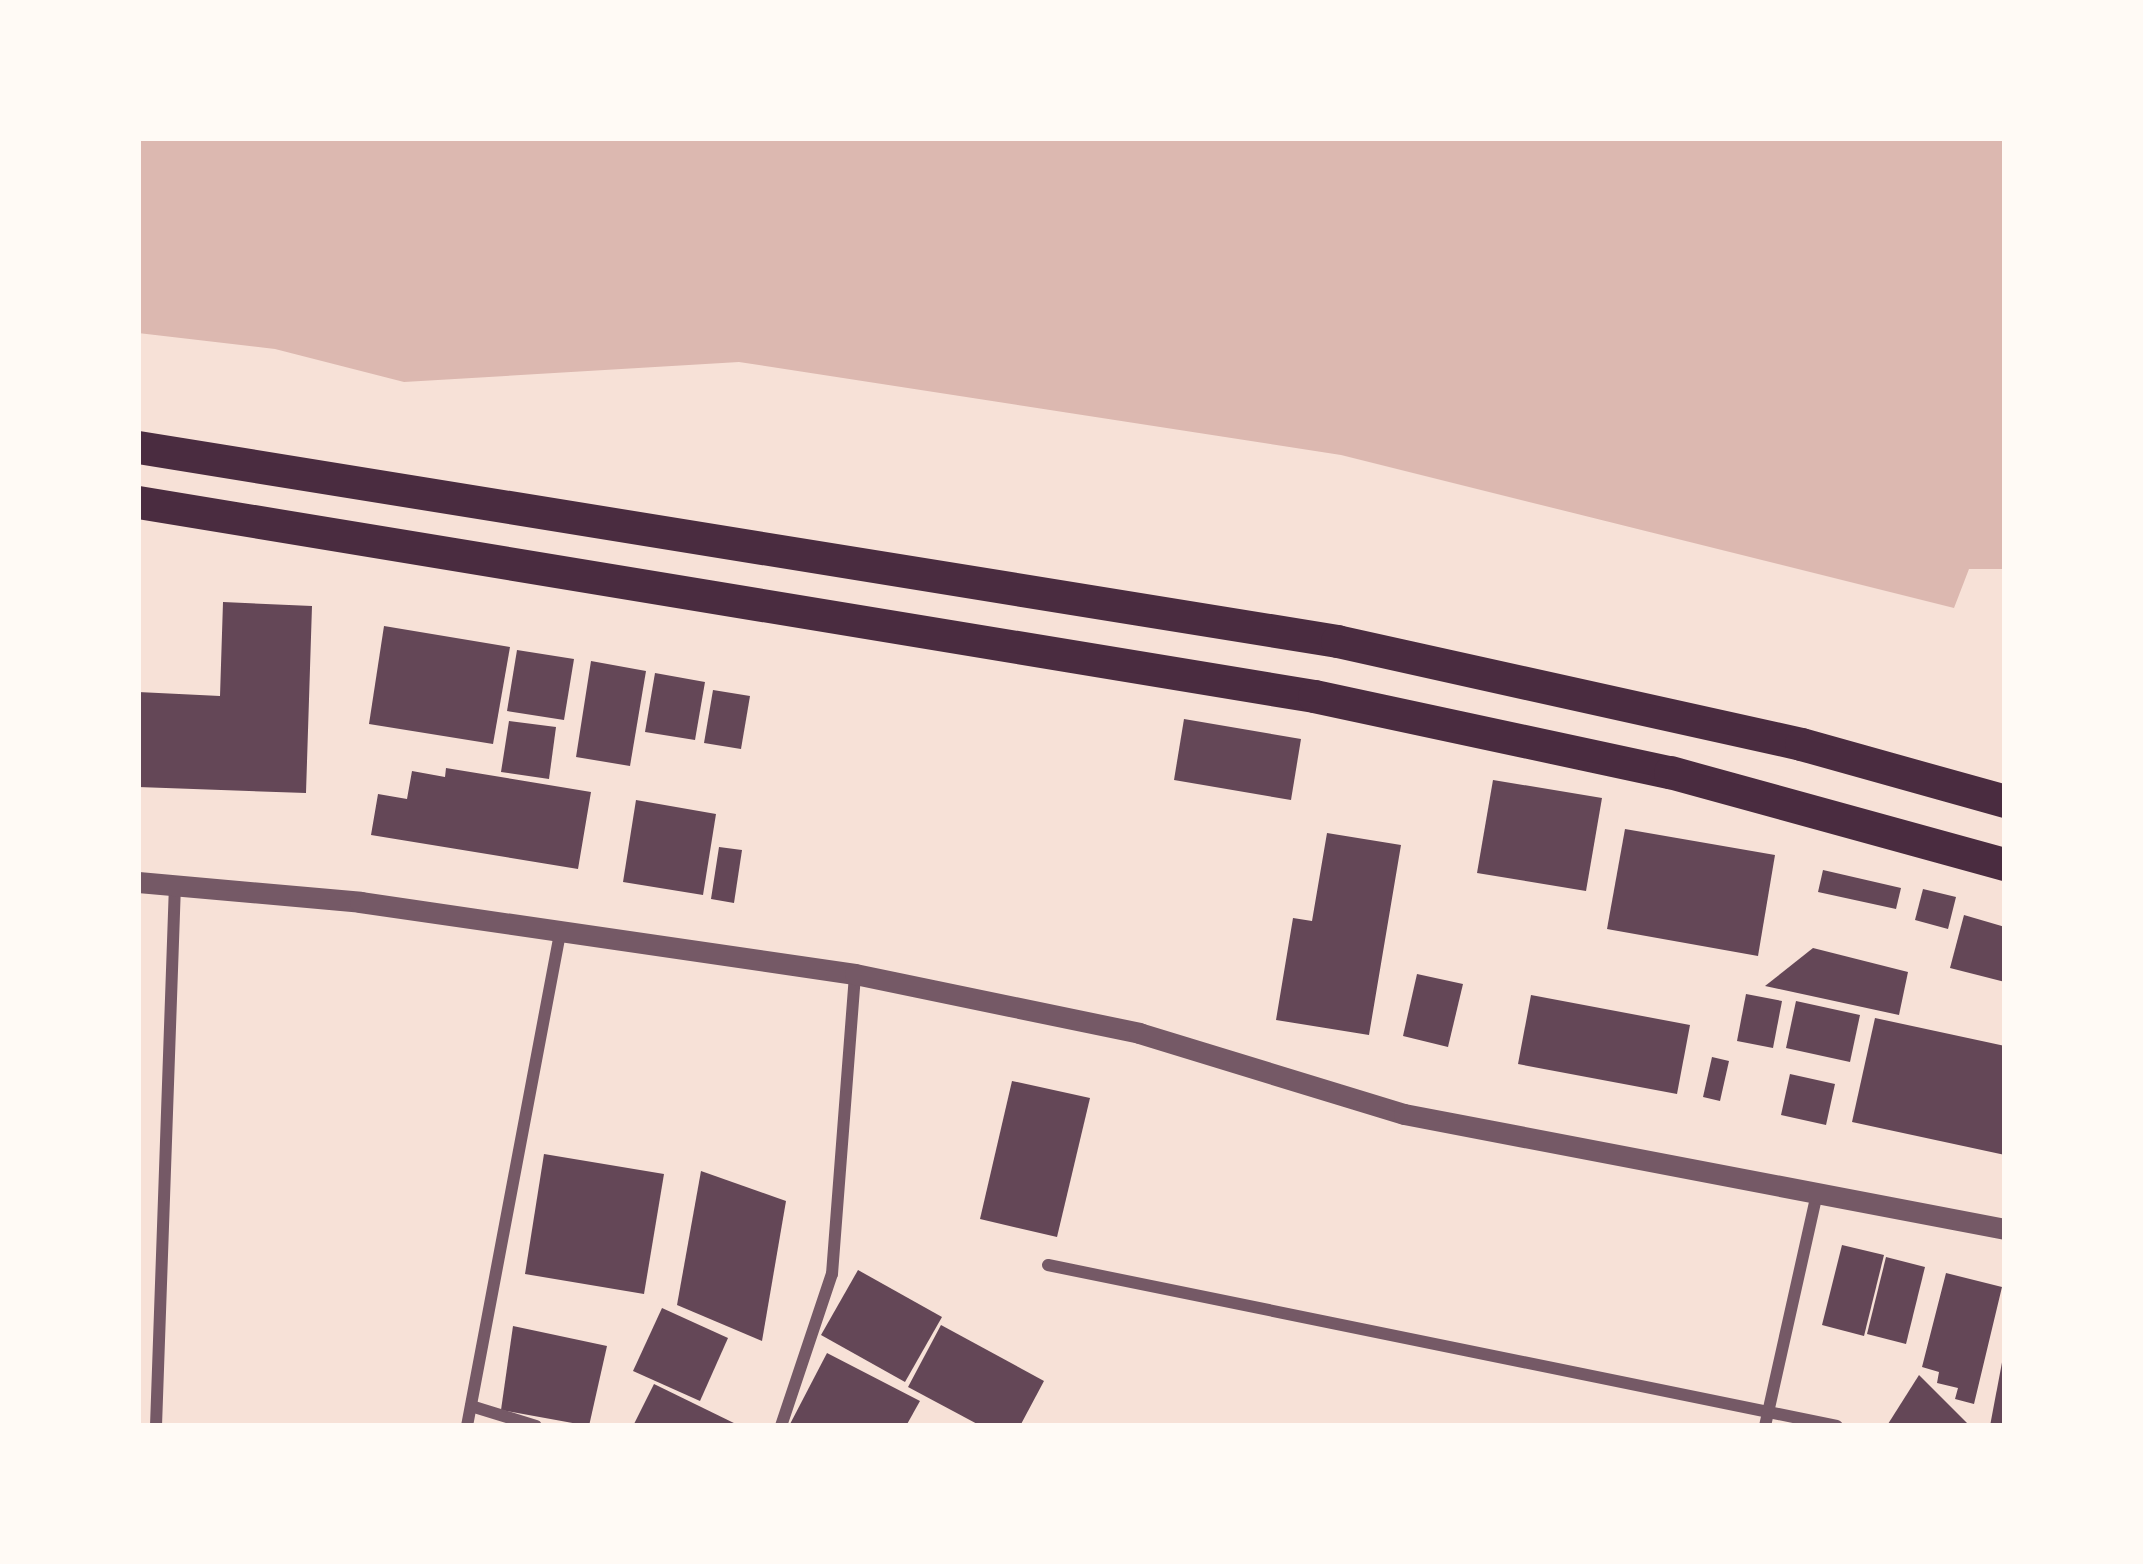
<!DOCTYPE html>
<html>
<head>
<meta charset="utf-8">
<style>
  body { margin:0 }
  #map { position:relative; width:2143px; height:1564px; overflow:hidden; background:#f7e1d7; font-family:"Sofia Sans Condensed",sans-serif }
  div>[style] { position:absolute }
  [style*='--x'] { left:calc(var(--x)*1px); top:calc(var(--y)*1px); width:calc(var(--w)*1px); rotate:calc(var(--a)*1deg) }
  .water>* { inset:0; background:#dcb8b0 }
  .building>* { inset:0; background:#644757 }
  .minor>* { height:12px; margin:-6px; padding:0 6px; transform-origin:6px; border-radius:6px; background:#755966 }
  .tertiary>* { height:21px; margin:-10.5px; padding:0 10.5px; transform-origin:10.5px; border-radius:10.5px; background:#755966 }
  .trunk>* { height:33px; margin:-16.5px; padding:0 16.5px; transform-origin:16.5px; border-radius:16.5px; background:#4a2c40 }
  span { translate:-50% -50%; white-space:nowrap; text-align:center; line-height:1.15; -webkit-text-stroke:10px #fffaf5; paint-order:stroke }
  .frame { position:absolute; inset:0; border:141px solid #fffaf5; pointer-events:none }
</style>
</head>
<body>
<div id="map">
  <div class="water">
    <i style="clip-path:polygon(138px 138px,2005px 138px,2005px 569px,1969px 569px,1954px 608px,1341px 455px,739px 362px,404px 382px,275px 349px,138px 333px)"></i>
  </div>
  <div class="building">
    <i style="clip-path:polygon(223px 602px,312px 606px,306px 793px,138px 787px,138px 692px,220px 696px)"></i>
    <i style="clip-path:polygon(384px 626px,510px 647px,493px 744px,369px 724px)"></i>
    <i style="clip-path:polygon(517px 650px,574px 659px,564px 720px,507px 711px)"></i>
    <i style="clip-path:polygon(591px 661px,646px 671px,630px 766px,576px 757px)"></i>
    <i style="clip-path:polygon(655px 673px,705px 682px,695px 740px,645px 732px)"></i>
    <i style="clip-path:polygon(713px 690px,750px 696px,741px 749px,704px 743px)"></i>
    <i style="clip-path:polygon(1184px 719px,1301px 739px,1291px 800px,1174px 780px)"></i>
    <i style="clip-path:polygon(509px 721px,556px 727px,549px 779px,501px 772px)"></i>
    <i style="clip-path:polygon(446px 768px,591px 792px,578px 869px,371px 835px,378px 794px,407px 799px,412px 771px,445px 777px)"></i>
    <i style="clip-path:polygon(1493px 780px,1602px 798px,1586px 891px,1477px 873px)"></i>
    <i style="clip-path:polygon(636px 800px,716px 814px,703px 895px,623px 882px)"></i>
    <i style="clip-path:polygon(1625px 829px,1775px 855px,1758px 956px,1607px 929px)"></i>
    <i style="clip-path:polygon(1327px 833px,1401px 845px,1369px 1035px,1276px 1020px,1293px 918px,1312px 921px)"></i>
    <i style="clip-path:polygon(719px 847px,742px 850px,734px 903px,711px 899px)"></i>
    <i style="clip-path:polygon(1823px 870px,1901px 888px,1896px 909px,1818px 892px)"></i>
    <i style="clip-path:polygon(1923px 889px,1956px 897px,1948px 929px,1915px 920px)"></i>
    <i style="clip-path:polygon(1964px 915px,2005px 927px,2005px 982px,1950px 968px)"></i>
    <i style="clip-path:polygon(1813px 948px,1908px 972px,1899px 1015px,1765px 986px)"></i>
    <i style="clip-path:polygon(1417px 974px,1463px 984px,1448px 1047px,1403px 1036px)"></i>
    <i style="clip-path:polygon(1746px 994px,1782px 1001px,1773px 1048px,1737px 1041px)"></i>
    <i style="clip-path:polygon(1531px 995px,1690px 1025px,1677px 1094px,1518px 1064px)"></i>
    <i style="clip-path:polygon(1796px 1001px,1860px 1015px,1850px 1062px,1786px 1048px)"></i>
    <i style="clip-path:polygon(1875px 1018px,2005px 1046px,2005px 1155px,1852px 1122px)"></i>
    <i style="clip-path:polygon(1712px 1057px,1729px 1061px,1720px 1101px,1703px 1097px)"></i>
    <i style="clip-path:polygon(1790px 1074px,1835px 1084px,1826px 1125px,1781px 1115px)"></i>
    <i style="clip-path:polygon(1012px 1081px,1090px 1098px,1057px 1237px,980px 1219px)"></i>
    <i style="clip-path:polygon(544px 1154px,664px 1174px,644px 1294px,525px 1274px)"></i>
    <i style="clip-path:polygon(701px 1171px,786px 1201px,762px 1341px,677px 1305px)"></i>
    <i style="clip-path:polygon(1842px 1245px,1884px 1255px,1864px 1336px,1822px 1325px)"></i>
    <i style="clip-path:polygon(1886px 1257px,1925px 1267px,1906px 1344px,1867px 1334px)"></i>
    <i style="clip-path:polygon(858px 1270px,942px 1317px,905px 1382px,821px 1335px)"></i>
    <i style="clip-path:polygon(1946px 1273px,2002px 1287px,1974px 1404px,1955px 1399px,1958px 1388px,1937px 1383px,1939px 1372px,1922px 1367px)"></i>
    <i style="clip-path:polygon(662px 1308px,728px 1338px,700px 1401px,633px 1371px)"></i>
    <i style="clip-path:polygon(941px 1325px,1044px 1381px,1020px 1426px,981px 1426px,908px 1387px)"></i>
    <i style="clip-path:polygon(513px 1326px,607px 1346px,589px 1426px,501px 1410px)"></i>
    <i style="clip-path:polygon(827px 1353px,920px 1401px,906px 1426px,789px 1426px)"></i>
    <i style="clip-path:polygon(2003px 1357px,2005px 1426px,1990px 1426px)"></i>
    <i style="clip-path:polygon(1919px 1375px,1970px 1426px,1888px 1424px)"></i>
    <i style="clip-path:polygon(654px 1384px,740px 1426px,633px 1426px)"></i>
  </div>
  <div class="minor">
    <i style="--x:1048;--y:1265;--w:805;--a:11.53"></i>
    <i style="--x:471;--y:1406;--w:68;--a:17.1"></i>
    <i style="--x:156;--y:1426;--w:542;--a:-87.99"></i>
    <i style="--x:467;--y:1426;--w:507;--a:-79.31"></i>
    <i style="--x:781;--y:1426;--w:160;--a:-71.5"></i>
    <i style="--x:832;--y:1274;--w:301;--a:-85.6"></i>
    <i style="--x:1765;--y:1426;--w:239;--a:-77.4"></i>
  </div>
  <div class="tertiary">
    <i style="--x:138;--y:882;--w:223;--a:5.1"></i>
    <i style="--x:360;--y:902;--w:500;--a:8.28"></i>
    <i style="--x:855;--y:974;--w:290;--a:11.7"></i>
    <i style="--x:1139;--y:1033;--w:277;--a:17"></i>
    <i style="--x:1404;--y:1114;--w:612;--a:10.83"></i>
  </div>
  <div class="trunk">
    <i style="--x:138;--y:447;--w:1215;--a:9.19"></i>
    <i style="--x:1337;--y:641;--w:475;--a:12.5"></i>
    <i style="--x:1801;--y:744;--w:212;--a:15.6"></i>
    <i style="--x:138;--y:502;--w:1192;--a:9.37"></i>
    <i style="--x:1314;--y:696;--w:364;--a:12.1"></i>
    <i style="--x:1670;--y:772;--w:347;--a:15.4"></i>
  </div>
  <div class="frame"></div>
</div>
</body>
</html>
